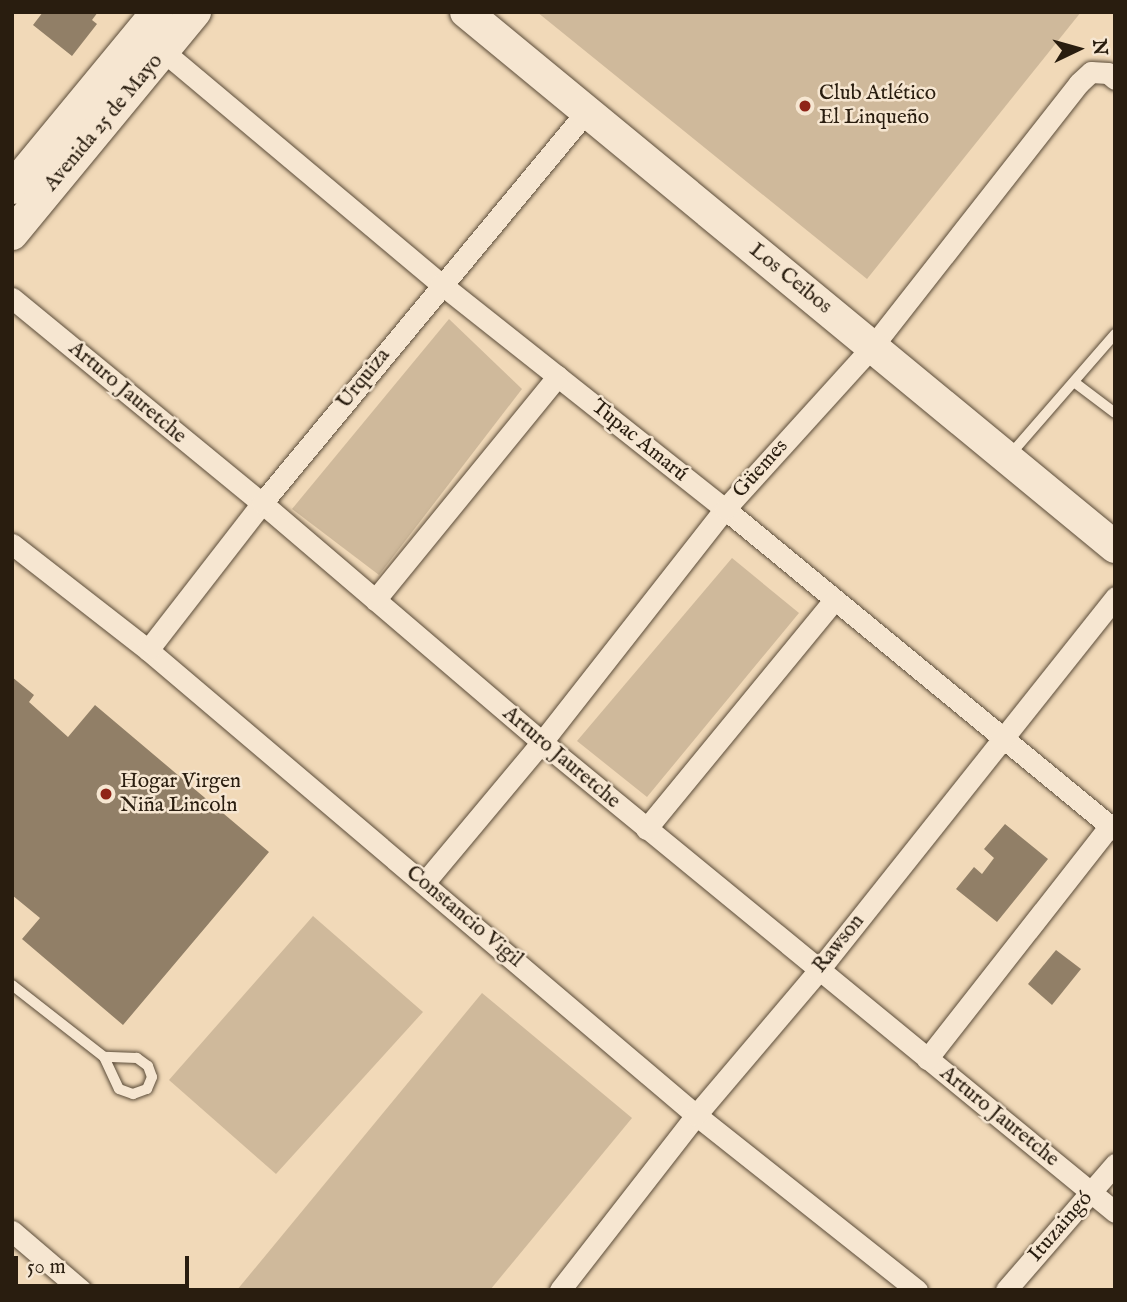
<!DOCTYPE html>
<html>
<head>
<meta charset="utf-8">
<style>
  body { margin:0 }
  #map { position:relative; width:1127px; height:1302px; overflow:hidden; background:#f1d9b8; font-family:"IM FELL English",serif }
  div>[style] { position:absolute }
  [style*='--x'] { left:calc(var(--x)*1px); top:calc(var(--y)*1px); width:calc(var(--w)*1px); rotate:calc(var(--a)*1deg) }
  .green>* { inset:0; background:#cfb99b }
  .building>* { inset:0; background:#917f67 }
  .roads { filter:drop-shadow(0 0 2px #5b4c39) drop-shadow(0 0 2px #5b4c39) }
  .lane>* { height:10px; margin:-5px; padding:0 5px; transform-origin:5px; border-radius:5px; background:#f6e6d1 }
  .street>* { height:21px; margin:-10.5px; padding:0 10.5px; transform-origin:10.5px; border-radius:10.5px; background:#f6e6d1 }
  .secondary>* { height:32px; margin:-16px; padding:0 16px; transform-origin:16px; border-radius:16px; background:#f6e6d1 }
  .dots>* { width:19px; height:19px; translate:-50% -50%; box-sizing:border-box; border:4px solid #f6e6d1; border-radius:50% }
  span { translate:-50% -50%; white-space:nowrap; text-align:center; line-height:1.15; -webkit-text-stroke:5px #f6e6d1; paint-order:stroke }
  .poi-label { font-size:21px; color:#291d0f }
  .left { translate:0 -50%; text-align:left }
  .street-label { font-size:21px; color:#291d0f }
  .frame { position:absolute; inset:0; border:14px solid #291d0f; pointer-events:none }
  .north { position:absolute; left:1043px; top:14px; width:70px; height:70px; -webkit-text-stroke:5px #f6e6d1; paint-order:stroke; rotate:85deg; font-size:19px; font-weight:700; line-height:28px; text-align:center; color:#291d0f }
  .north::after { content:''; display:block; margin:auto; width:24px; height:32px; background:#291d0f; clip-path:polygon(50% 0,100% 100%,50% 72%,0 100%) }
  .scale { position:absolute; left:14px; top:1256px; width:175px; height:32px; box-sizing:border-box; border:4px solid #291d0f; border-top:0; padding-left:9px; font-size:21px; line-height:24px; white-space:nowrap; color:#291d0f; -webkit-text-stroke:5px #f6e6d1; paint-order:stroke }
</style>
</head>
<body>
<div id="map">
  <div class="green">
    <i style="clip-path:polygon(537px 12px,1081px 12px,867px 279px)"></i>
    <i style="clip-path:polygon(449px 319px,522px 389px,379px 575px,292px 509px)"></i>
    <i style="clip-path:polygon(732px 558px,799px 613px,647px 797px,577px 741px)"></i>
    <i style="clip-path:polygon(313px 916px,423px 1012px,276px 1174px,169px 1080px)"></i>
    <i style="clip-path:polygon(482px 993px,632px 1118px,490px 1290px,237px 1290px)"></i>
  </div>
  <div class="building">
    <i style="clip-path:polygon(43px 12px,98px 12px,92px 20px,97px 24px,72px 56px,33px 25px)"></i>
    <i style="clip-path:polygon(12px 677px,34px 695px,29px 702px,68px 737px,95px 705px,269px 852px,123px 1025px,22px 939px,40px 918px,12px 895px)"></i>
    <i style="clip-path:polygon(1005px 824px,1048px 859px,997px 922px,956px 889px,974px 867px,982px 874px,994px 858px,984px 849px)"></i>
    <i style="clip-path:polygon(1056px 950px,1081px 969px,1052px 1005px,1028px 984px)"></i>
  </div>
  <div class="roads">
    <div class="lane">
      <i style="--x:1074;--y:382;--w:51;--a:37.1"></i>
      <i style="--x:1009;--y:456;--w:162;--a:-49"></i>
      <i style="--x:12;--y:985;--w:117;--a:38"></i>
      <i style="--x:104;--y:1057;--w:35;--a:65"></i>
      <i style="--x:119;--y:1089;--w:15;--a:20"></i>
      <i style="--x:133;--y:1094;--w:15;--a:-20"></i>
      <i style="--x:147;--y:1089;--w:13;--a:-67"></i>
      <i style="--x:152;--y:1077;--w:12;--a:-110"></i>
      <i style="--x:148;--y:1066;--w:14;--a:-144"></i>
      <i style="--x:137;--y:1058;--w:33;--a:-178"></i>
    </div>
    <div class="street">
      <i style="--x:163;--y:51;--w:363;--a:40"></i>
      <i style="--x:441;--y:284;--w:362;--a:38.4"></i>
      <i style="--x:725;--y:509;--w:505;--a:39.46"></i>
      <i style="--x:12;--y:298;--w:323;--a:39.4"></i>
      <i style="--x:262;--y:503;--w:368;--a:40.5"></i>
      <i style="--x:542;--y:742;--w:741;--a:39.36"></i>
      <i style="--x:12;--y:544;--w:172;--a:37.9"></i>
      <i style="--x:148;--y:650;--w:719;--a:40.32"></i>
      <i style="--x:696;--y:1115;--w:282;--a:38.4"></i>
      <i style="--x:375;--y:600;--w:289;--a:-50.8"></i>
      <i style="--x:148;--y:650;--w:186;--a:-52.2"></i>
      <i style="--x:262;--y:503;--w:508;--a:-50.35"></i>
      <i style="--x:646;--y:829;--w:296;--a:-50.6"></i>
      <i style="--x:424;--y:883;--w:184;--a:-50.1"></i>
      <i style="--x:542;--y:742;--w:296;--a:-51.9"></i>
      <i style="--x:725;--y:509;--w:219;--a:-47.8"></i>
      <i style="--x:872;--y:347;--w:335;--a:-51.9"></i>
      <i style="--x:1079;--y:83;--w:16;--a:-43"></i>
      <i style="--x:1091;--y:72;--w:17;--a:3"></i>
      <i style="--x:1108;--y:73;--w:9;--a:41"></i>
      <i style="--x:927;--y:1059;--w:296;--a:-51.9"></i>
      <i style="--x:12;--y:1231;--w:91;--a:40.5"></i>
      <i style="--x:560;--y:1290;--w:222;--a:-52.1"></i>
      <i style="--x:696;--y:1115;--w:189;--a:-49.7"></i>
      <i style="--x:818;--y:971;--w:478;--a:-51.5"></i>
      <i style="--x:1006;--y:1290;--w:167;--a:-49.1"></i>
    </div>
    <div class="secondary">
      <i style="--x:466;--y:12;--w:841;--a:39.5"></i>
      <i style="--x:12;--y:188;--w:228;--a:-50.5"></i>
      <i style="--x:12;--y:234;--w:288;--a:-50.5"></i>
    </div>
  </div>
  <div class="dots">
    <i style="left:805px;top:106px;background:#8f2418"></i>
    <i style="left:106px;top:794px;background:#8f2418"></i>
  </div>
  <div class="poi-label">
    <span class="left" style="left:819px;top:106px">Club Atlético<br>El Linqueño</span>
    <span class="left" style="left:120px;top:794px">Hogar Virgen<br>Niña Lincoln</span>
  </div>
  <div class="street-label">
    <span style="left:104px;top:123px;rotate:-50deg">Avenida 25 de Mayo</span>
    <span style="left:790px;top:279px;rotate:39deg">Los Ceibos</span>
    <span style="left:364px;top:379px;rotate:-51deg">Urquiza</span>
    <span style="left:127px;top:393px;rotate:40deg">Arturo Jauretche</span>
    <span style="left:639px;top:441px;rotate:39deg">Tupac Amarú</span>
    <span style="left:761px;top:469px;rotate:-48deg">Güemes</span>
    <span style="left:561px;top:758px;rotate:40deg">Arturo Jauretche</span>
    <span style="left:464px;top:917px;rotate:40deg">Constancio Vigil</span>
    <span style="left:839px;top:944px;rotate:-51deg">Rawson</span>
    <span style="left:999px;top:1117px;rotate:39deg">Arturo Jauretche</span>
    <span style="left:1061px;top:1227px;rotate:-49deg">Ituzaingó</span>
  </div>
  <div class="frame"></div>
  <div class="north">N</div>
  <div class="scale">50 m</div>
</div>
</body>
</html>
